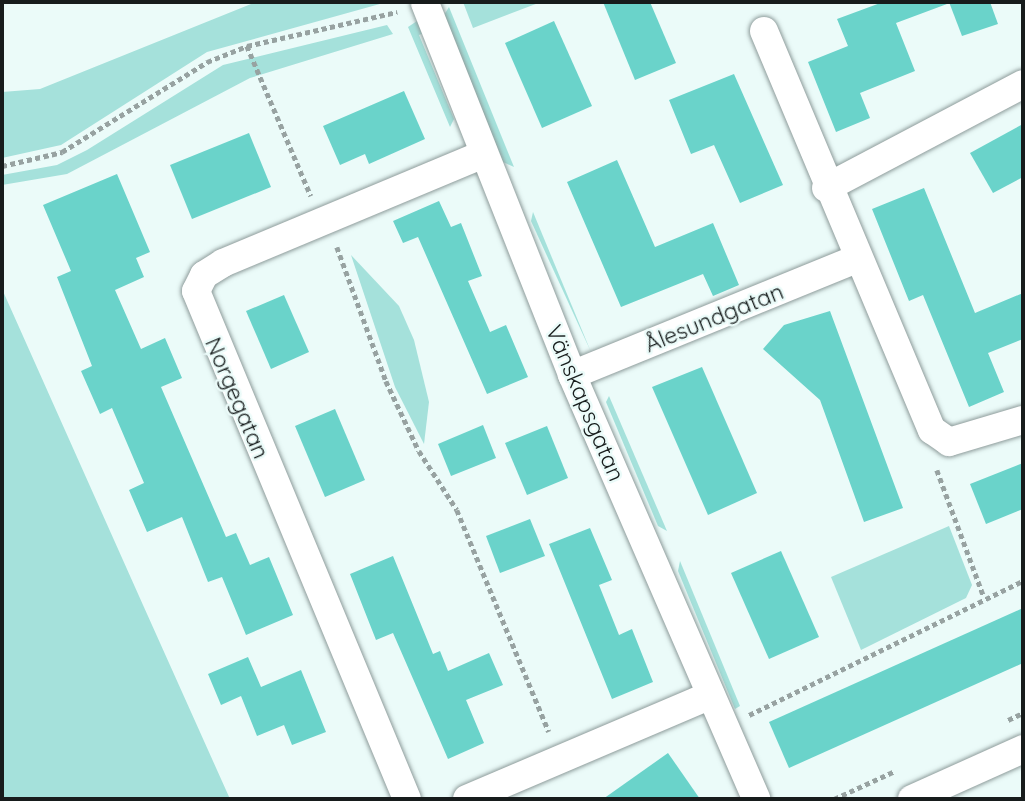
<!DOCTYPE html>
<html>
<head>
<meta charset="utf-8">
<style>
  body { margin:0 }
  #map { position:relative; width:1025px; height:801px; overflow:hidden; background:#ebfbf9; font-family:Quicksand,sans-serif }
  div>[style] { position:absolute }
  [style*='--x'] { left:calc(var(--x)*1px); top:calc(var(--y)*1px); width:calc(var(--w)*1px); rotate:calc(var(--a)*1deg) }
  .green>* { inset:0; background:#a5e1db }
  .building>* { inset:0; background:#6ad3ca }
  .path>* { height:4.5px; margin-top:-2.25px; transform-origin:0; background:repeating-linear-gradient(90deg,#97a2a1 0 5px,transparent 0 8.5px) }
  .roads { filter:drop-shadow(0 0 2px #8e9c9b) drop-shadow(0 0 2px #8e9c9b) }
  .street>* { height:28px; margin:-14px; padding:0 14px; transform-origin:14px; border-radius:14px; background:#fff }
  span { translate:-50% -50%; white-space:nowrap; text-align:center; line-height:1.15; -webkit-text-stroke:5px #ebfbf9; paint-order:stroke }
  .street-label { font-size:23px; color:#171c1c }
  .frame { position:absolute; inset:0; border:4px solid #171c1c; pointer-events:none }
</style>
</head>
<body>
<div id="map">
  <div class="green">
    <i style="clip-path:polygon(256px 2px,387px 2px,207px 52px,61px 145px,2px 158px,2px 92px,40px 89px)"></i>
    <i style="clip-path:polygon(463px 2px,541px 2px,473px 28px)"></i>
    <i style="clip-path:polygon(449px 7px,514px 167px,503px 162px,444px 15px)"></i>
    <i style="clip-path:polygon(426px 15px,431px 30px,419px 35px,454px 119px,450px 127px,408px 27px)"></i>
    <i style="clip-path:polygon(387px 25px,393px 34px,250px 78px,67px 174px,2px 185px,2px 175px,57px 165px,87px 150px,223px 65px)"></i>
    <i style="clip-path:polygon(533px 212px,591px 352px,531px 221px)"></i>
    <i style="clip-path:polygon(351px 255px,399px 306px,414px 340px,429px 402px,424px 444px,395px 387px)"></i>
    <i style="clip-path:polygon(2px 289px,143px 605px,230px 799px,2px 799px)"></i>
    <i style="clip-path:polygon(609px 396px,667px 531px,658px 526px,606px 402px)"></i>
    <i style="clip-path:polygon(949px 526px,972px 585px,966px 598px,861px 650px,831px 577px)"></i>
    <i style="clip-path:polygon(680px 561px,740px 706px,735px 709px,678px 571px)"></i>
  </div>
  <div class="building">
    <i style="clip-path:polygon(603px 2px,650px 2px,676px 63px,635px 80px)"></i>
    <i style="clip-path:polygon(883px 2px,947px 4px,896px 23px,915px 71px,860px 93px,870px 118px,836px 132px,808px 62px,848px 46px,837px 19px)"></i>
    <i style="clip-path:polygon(949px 2px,990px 2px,998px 24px,962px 36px)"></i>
    <i style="clip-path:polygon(554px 21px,592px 106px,542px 128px,505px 43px)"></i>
    <i style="clip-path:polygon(734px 74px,783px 185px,740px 203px,714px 145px,691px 154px,669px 100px)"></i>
    <i style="clip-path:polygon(404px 91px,425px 139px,369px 164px,365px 154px,340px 165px,323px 126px)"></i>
    <i style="clip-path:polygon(1023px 124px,1023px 177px,993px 193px,970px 153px)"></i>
    <i style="clip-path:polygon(249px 133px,271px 187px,192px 219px,170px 165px)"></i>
    <i style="clip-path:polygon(617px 160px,655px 247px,713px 223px,739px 285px,713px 296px,703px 274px,621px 307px,567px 182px)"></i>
    <i style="clip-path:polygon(117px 174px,150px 252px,136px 258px,144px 277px,115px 290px,141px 349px,165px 338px,182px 378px,161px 387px,226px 537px,236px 533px,250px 565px,269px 557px,293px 615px,246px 635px,222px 577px,208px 582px,182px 517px,147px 532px,129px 490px,144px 483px,112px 408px,100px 414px,81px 371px,92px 366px,57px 277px,71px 271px,43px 205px)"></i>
    <i style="clip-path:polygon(924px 188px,975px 313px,1023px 293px,1023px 339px,988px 353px,1004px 392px,969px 407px,923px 295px,909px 301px,872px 209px)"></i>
    <i style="clip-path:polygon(439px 201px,451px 227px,461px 223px,482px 276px,468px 281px,490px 332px,506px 325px,528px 377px,487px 394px,418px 237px,403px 243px,393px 221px)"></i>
    <i style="clip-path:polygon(284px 295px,309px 352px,271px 369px,246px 311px)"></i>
    <i style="clip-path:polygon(830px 311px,903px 508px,864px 522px,820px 400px,763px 349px,784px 325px)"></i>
    <i style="clip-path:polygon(702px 367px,757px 493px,708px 515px,652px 387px)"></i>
    <i style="clip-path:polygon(335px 409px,365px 480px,325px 497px,295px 426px)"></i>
    <i style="clip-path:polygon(483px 425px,496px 458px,451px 476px,438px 444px)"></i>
    <i style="clip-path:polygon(547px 426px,568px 478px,527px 495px,505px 443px)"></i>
    <i style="clip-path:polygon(1023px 463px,1023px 509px,986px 524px,970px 484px)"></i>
    <i style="clip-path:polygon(530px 519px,545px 556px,500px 573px,486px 536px)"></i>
    <i style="clip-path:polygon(590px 528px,612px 580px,599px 585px,619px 635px,632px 629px,653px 682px,612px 699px,549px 544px)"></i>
    <i style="clip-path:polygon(781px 551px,819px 637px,769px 659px,731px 573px)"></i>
    <i style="clip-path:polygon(393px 556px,433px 654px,440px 651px,448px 671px,489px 653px,503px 685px,466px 700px,484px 743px,448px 759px,393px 633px,376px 640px,350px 574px)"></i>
    <i style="clip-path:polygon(1023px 608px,1023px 663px,789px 768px,769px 722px)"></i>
    <i style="clip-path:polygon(248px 657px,261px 687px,301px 670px,326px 732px,292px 745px,284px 725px,257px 736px,241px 696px,221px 705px,208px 674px)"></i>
    <i style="clip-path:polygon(668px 753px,700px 799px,603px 799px)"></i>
  </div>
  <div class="path">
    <i style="--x:247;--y:46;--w:163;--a:66.9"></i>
    <i style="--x:2;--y:166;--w:62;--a:-13.1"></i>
    <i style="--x:62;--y:152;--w:171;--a:-31.8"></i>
    <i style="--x:207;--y:62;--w:43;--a:-21.8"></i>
    <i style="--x:247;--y:46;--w:154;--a:-12.8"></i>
    <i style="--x:337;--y:247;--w:143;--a:69.9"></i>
    <i style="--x:386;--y:381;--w:77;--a:64.8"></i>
    <i style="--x:419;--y:451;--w:70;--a:57.2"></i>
    <i style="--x:457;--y:510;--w:240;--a:67.5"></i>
    <i style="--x:937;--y:470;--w:135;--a:69.7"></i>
    <i style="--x:749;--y:715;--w:305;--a:-26.1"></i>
    <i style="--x:1008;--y:720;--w:17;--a:-25"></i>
    <i style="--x:834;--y:799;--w:67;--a:-24.7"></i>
  </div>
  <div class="roads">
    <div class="street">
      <i style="--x:425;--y:3;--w:400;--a:68.4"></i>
      <i style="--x:572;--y:375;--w:462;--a:66.5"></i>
      <i style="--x:764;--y:31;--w:433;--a:67.2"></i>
      <i style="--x:932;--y:430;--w:21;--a:35"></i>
      <i style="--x:949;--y:442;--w:77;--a:-16.6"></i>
      <i style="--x:826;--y:188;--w:223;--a:-27.8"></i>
      <i style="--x:572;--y:375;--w:307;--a:-22.2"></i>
      <i style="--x:407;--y:799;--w:550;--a:-112.56"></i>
      <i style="--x:196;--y:291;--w:18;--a:-63"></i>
      <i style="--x:204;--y:275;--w:22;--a:-32"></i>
      <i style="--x:223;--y:263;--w:280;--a:-22.7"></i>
      <i style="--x:467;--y:799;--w:265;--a:-23.1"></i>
      <i style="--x:912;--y:799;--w:122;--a:-24.2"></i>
    </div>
  </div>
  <div class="street-label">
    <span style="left:714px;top:318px;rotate:-22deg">Ålesundgatan</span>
    <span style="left:237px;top:398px;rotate:67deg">Norgegatan</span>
    <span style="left:585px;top:403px;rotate:67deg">Vänskapsgatan</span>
  </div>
  <div class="frame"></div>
</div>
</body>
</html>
